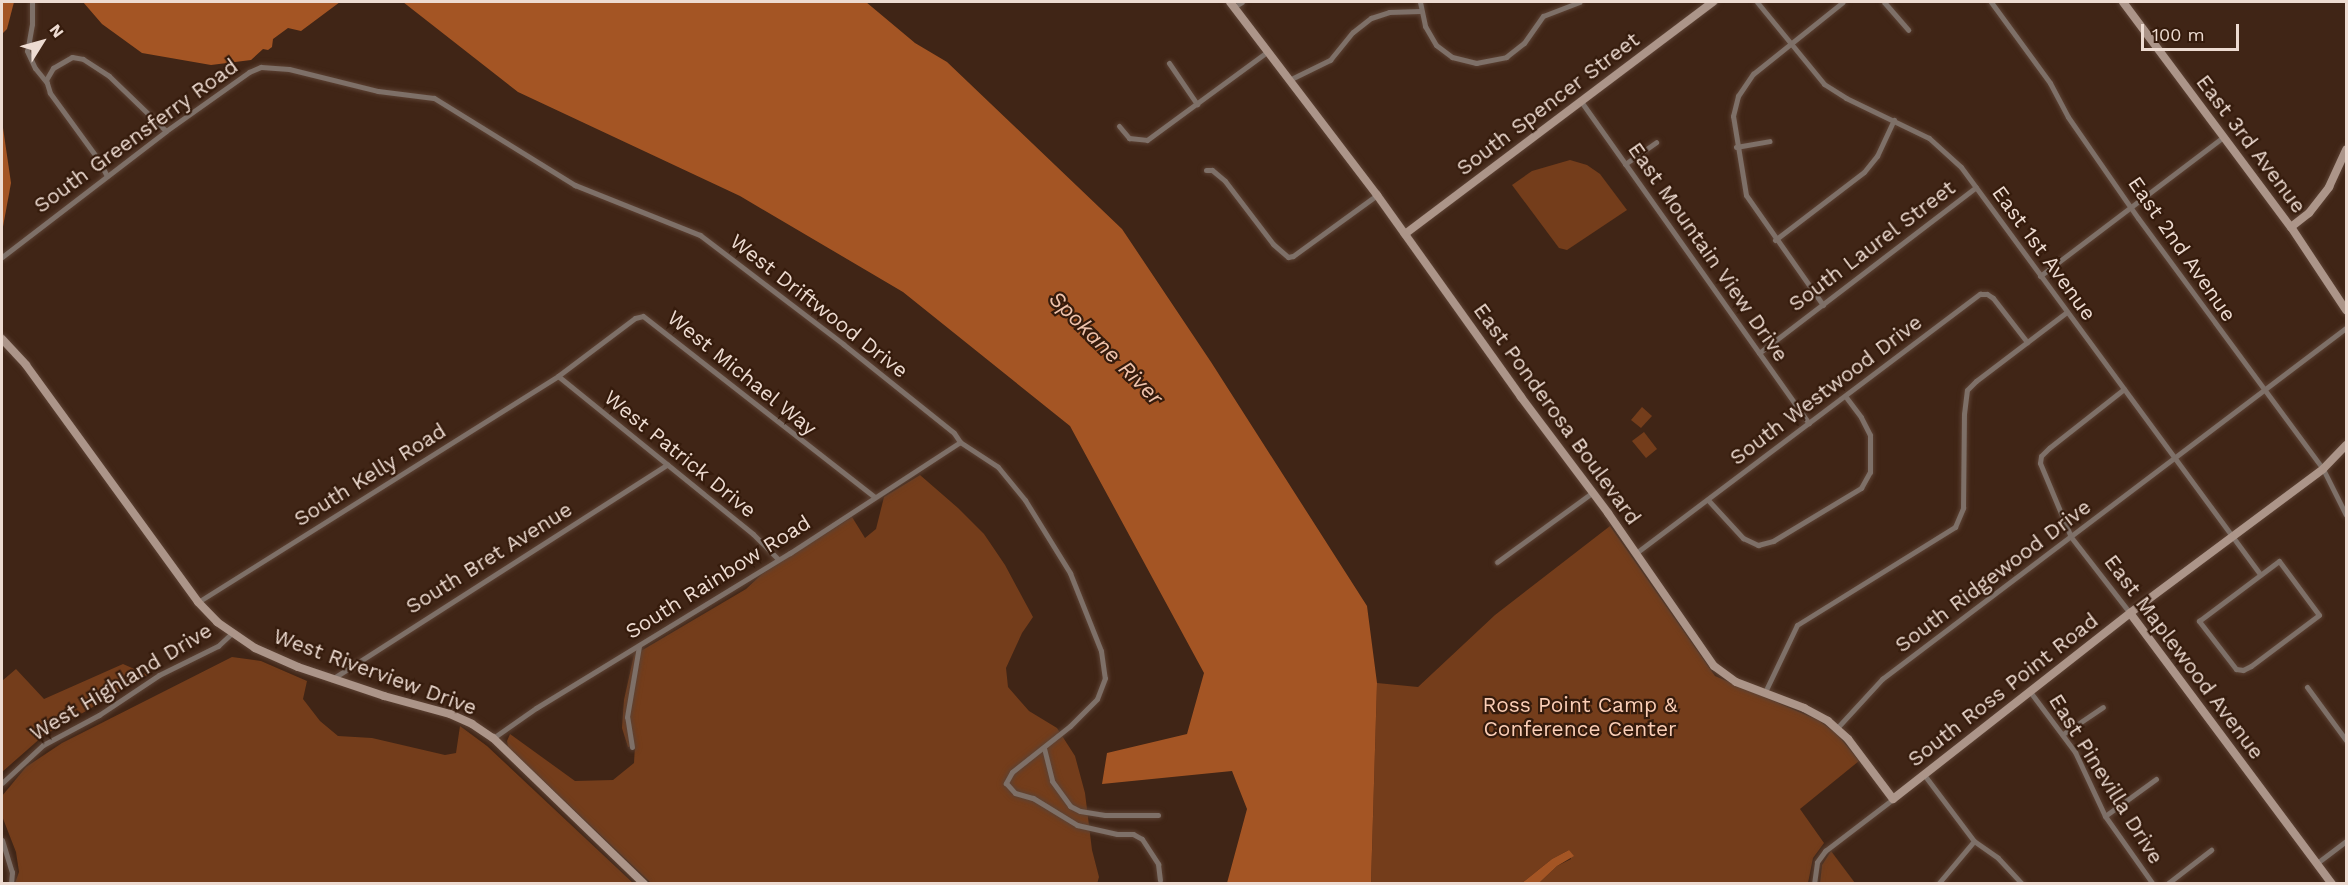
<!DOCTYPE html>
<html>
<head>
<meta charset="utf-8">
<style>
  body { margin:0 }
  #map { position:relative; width:2348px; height:885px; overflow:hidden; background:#402516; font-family:"Work Sans",sans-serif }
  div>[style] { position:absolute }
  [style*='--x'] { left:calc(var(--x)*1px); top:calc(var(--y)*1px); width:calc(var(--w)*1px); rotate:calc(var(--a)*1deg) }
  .green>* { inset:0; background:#743d1b }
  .water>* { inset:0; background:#a45524 }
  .roads { filter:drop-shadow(0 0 2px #5c4234) drop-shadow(0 0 2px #5c4234) }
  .street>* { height:5px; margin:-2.5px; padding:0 2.5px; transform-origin:2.5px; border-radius:2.5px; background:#7e7068 }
  .secondary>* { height:8px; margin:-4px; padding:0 4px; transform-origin:4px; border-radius:4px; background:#ac9589 }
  span { translate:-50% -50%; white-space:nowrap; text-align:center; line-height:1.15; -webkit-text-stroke:4.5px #351b0c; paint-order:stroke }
  .street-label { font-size:21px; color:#eddbd1 }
  .park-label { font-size:21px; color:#fbceb6 }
  .water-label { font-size:22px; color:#f0c4ad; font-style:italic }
  .frame { position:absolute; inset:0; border:3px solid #eddbd1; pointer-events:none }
  .north { position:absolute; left:12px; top:12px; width:60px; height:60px; -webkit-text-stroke:4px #351b0c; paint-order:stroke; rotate:53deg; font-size:16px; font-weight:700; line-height:24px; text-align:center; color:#eddbd1 }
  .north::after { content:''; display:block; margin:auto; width:21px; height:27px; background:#eddbd1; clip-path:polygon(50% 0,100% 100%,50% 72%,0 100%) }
  .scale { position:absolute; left:2141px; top:24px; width:98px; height:27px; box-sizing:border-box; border:3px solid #eddbd1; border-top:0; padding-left:8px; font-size:18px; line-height:21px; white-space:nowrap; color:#eddbd1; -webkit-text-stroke:4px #351b0c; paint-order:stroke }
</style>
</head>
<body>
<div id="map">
  <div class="green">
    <i style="clip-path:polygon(1570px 160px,1587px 165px,1600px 174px,1627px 210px,1567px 250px,1559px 248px,1512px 185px,1532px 171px)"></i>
    <i style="clip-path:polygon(1642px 407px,1652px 416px,1641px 428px,1631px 420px)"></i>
    <i style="clip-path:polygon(1644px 432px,1657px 449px,1646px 458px,1632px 441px)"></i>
    <i style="clip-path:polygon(920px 475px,958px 508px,984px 534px,1005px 565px,1033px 617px,1022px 633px,1006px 668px,1008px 687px,1029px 711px,1057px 728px,1075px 756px,1085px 793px,1092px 850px,1099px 877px,1097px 884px,651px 883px,508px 747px,507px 741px,510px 734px,575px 781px,613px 780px,634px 763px,635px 745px,628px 747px,622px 728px,624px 700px,634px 655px,746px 589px,762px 574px,852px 517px,865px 538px,876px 529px,884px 497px)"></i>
    <i style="clip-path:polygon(1610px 526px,1715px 676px,1818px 720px,1837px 734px,1859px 761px,1800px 809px,1824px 843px,1813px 858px,1808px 883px,1539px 883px,1557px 866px,1571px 859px,1569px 850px,1552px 859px,1522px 883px,1371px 884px,1377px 683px,1418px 687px,1495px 615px)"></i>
    <i style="clip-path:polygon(232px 657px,261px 661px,307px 681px,303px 699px,320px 721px,338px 736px,372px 738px,445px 755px,456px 753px,460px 726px,487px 746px,633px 883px,15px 883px,19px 872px,16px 852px,2px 816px,2px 796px,26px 767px,62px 743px)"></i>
    <i style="clip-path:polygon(123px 664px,148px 675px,43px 736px,2px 772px,2px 681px,16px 669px,44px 699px)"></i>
    <i style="clip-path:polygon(1831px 851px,1855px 883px,1820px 883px,1822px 865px)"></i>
  </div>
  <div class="water">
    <i style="clip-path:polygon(2px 2px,14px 2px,7px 29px,2px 34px)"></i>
    <i style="clip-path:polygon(83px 2px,340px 2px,301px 31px,288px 28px,273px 39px,272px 47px,268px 50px,263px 49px,251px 60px,211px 65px,142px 53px,102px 24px)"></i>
    <i style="clip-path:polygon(403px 2px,866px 2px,915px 43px,947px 62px,1122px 229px,1211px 362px,1367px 606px,1377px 683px,1371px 883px,1227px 883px,1247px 809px,1232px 771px,1102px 784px,1107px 753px,1187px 734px,1204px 673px,1070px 426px,903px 292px,740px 196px,518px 92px)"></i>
    <i style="clip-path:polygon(2px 121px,11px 183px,2px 232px)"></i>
    <i style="clip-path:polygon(1569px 850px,1574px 856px,1557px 866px,1539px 883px,1522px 883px,1552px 859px)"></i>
  </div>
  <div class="roads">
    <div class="street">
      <i style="--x:32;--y:2;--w:22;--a:90"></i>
      <i style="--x:32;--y:24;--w:27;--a:100"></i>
      <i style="--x:27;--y:51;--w:19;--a:65"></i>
      <i style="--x:35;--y:68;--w:19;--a:51"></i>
      <i style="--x:1420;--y:2;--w:25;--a:78"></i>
      <i style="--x:1425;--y:26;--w:22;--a:60"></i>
      <i style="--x:1436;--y:45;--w:20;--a:37"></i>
      <i style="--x:1452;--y:57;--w:25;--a:14"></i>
      <i style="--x:1476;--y:63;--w:31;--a:-11"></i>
      <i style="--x:1506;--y:57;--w:23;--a:-38"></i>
      <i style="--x:1524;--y:43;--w:33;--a:-55"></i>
      <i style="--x:1543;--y:16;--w:39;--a:-21"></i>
      <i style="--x:1757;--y:2;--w:106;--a:50.7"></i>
      <i style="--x:1824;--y:84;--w:26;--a:32"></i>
      <i style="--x:1846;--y:98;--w:92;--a:25.7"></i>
      <i style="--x:1929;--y:138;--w:43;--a:42.2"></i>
      <i style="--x:1961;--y:167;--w:505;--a:53.7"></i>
      <i style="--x:1884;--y:2;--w:37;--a:49"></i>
      <i style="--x:1991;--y:2;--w:100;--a:53.9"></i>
      <i style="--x:2050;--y:83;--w:38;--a:62"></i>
      <i style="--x:2068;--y:117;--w:123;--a:55.3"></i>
      <i style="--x:2138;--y:218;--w:312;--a:53.6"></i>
      <i style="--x:2323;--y:469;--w:51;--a:63.4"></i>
      <i style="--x:1234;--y:7;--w:9;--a:-32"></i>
      <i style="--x:1169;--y:63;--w:50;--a:55.7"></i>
      <i style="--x:1289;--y:80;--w:46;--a:-26"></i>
      <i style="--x:1330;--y:60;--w:36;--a:-51"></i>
      <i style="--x:1353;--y:32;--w:23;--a:-38"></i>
      <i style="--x:1371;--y:18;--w:19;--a:-18"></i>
      <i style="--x:1389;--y:12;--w:31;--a:-2"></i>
      <i style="--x:1580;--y:100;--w:396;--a:54.7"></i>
      <i style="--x:1119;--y:126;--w:16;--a:50"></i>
      <i style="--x:1129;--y:138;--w:18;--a:6"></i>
      <i style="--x:1147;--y:140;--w:150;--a:-36.3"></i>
      <i style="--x:1736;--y:147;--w:34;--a:-10"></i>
      <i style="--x:1625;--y:164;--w:38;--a:-35"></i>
      <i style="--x:1206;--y:170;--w:6;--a:0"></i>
      <i style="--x:1212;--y:170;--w:17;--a:40"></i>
      <i style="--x:1225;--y:181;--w:79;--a:52.7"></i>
      <i style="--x:1273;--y:244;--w:20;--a:41"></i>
      <i style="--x:1288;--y:257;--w:5;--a:-11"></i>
      <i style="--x:1293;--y:256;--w:104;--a:-36"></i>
      <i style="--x:107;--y:176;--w:19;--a:-118"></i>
      <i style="--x:98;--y:159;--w:82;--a:-126"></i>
      <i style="--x:50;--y:93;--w:14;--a:-107"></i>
      <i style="--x:46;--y:80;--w:14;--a:-60"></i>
      <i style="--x:53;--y:68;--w:22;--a:-30"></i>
      <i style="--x:72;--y:57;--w:11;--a:10"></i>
      <i style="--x:83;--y:59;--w:31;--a:33"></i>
      <i style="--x:109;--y:76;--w:79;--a:44"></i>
      <i style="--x:1775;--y:240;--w:112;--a:-37.4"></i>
      <i style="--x:1864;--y:172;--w:21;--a:-51"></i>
      <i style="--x:1877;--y:156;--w:40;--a:-65"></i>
      <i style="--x:2;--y:257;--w:207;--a:-37.5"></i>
      <i style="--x:166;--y:131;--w:102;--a:-35.4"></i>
      <i style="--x:249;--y:72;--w:13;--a:-23"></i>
      <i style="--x:261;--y:67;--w:28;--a:4"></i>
      <i style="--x:289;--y:69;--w:92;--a:13.9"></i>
      <i style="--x:378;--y:91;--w:56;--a:7.1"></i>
      <i style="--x:434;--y:98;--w:166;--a:31.7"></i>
      <i style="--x:575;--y:185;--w:135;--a:21.8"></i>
      <i style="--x:700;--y:235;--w:180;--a:37.3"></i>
      <i style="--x:843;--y:344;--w:142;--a:38.7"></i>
      <i style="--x:954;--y:433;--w:11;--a:56"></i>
      <i style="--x:960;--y:442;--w:45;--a:33.3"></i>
      <i style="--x:998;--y:467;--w:43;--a:50.7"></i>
      <i style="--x:1025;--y:500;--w:86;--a:58.3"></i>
      <i style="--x:1070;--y:573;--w:84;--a:68.3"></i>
      <i style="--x:1101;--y:651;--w:27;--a:82"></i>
      <i style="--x:1105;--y:678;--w:22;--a:111"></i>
      <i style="--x:1097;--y:699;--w:38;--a:135"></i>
      <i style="--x:1070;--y:726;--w:74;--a:141.6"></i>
      <i style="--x:1012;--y:772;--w:13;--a:119"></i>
      <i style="--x:1006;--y:783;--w:13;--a:48"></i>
      <i style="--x:1015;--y:793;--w:19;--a:16"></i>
      <i style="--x:1033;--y:798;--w:52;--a:31.5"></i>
      <i style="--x:1077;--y:825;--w:41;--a:12.7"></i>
      <i style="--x:1117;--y:834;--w:16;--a:0"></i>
      <i style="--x:1133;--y:834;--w:10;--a:29"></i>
      <i style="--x:1142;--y:839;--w:30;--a:57"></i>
      <i style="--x:1158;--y:864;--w:16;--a:83"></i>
      <i style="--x:2040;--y:276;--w:230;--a:-37.2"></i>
      <i style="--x:1823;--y:305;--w:134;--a:-125"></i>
      <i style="--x:1746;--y:195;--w:80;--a:-99.3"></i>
      <i style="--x:1733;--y:116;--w:21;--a:-76"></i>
      <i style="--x:1738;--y:96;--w:27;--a:-56"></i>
      <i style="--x:1753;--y:74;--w:115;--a:-38.7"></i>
      <i style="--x:1759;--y:353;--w:273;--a:-37.4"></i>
      <i style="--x:558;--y:376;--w:251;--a:39"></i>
      <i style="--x:753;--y:534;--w:35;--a:45"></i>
      <i style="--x:2124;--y:389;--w:95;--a:141.8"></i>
      <i style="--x:2049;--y:448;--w:11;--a:135"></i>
      <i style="--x:2041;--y:456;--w:7;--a:98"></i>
      <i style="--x:2040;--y:463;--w:80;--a:67.3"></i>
      <i style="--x:2071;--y:537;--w:96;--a:52.2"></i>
      <i style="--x:1708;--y:500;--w:52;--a:47.4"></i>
      <i style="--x:1743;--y:538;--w:17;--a:25"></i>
      <i style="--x:1758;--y:545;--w:16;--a:-15"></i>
      <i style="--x:1773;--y:541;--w:103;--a:-31.1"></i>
      <i style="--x:1861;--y:488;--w:18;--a:-61"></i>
      <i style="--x:1870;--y:472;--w:37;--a:-90"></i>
      <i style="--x:1870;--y:435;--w:20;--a:-117"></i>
      <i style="--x:1861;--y:417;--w:26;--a:-127"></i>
      <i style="--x:1636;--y:553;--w:431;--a:-37"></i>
      <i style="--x:1980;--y:294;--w:7;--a:0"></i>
      <i style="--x:1987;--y:294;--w:7;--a:34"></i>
      <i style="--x:1993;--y:298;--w:56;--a:52.3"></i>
      <i style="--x:2279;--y:561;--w:67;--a:53.5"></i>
      <i style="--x:2319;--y:615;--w:85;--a:143.1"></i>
      <i style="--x:2251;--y:666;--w:9;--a:153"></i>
      <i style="--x:2243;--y:670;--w:7;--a:-172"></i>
      <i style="--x:2236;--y:669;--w:61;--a:-127.6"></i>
      <i style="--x:2199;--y:621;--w:100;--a:-36.9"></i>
      <i style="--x:1497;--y:562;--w:119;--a:-36.1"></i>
      <i style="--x:198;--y:602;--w:425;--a:-32.1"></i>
      <i style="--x:558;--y:376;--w:96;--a:-37"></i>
      <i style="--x:635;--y:318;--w:8;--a:-14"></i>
      <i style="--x:643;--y:316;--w:294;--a:38"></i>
      <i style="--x:332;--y:679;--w:398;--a:-32.6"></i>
      <i style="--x:2307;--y:687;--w:66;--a:53.7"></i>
      <i style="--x:1765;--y:692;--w:74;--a:-64.5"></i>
      <i style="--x:1797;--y:625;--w:186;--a:-31.8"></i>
      <i style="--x:1955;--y:527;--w:21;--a:-67"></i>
      <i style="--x:1963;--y:508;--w:94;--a:-89.4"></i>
      <i style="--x:1964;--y:414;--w:24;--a:-83"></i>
      <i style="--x:1967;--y:390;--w:13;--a:-45"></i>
      <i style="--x:1976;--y:381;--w:114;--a:-37.2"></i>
      <i style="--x:2031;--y:693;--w:74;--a:53.3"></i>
      <i style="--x:2075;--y:752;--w:71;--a:64.9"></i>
      <i style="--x:2105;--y:816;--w:83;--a:54.8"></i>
      <i style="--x:1837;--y:728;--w:67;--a:-47.4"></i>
      <i style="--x:1882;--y:679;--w:582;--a:-37.11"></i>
      <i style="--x:2063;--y:734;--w:48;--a:-34"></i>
      <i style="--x:493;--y:738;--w:52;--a:-34.9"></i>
      <i style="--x:536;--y:708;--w:298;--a:-31.4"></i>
      <i style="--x:790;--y:553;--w:203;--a:-33.1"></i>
      <i style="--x:632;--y:747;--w:30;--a:-99"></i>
      <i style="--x:627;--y:717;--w:72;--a:-80.4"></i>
      <i style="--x:1044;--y:748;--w:34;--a:76"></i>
      <i style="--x:1052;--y:781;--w:31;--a:54"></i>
      <i style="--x:1070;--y:806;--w:11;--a:27"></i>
      <i style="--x:1080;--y:811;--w:25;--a:9"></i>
      <i style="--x:1105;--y:815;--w:53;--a:0"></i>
      <i style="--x:1925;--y:776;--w:81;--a:53"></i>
      <i style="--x:1974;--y:841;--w:29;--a:35"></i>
      <i style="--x:1998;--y:858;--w:35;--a:47"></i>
      <i style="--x:2;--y:783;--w:56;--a:-42.8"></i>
      <i style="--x:43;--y:745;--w:64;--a:-28.2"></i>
      <i style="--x:99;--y:715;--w:72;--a:-33.7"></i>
      <i style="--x:159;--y:675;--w:66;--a:-26.2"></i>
      <i style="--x:218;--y:646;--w:19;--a:-43"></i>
      <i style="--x:2105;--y:816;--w:63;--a:-36"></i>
      <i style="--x:2;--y:840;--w:34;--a:73"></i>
      <i style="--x:12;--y:872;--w:12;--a:95"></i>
      <i style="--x:2317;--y:863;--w:36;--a:-37"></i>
      <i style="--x:1814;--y:884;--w:22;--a:-82"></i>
      <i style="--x:1817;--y:862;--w:14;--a:-54"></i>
      <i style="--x:1825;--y:851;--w:86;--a:-37.4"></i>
      <i style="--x:1938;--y:884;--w:56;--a:-50.1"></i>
      <i style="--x:2167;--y:884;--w:56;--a:-37.7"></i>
    </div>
    <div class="secondary">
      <i style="--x:1230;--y:2;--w:243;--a:52.7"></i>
      <i style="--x:1377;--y:195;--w:248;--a:54.5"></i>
      <i style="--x:1521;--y:397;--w:145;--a:53.1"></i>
      <i style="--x:1608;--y:513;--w:186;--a:55.3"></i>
      <i style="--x:1714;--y:666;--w:27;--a:36"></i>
      <i style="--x:1736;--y:682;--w:73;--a:20.9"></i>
      <i style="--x:1804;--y:708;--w:27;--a:28"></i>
      <i style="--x:1828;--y:721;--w:27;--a:42"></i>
      <i style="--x:1848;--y:739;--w:75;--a:53.1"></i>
      <i style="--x:1893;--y:799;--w:301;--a:-38.1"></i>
      <i style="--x:2130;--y:613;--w:241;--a:-36.7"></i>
      <i style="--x:2323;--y:469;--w:33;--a:-46"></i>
      <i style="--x:2123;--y:2;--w:281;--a:53.3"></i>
      <i style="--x:2291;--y:227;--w:100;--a:56.5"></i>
      <i style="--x:2291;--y:227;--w:23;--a:-38"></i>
      <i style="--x:2309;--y:213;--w:33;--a:-52"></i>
      <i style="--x:2329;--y:187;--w:41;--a:-65.3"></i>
      <i style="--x:1405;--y:234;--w:386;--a:-37"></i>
      <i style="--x:2;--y:339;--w:35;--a:47"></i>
      <i style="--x:26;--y:365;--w:293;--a:54"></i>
      <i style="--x:198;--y:602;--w:28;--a:46"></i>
      <i style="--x:217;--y:622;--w:46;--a:34.4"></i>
      <i style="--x:255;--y:648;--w:47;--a:23.8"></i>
      <i style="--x:298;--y:667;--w:91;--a:18.6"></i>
      <i style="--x:384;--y:696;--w:68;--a:15.3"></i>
      <i style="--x:450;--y:714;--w:24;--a:24"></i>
      <i style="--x:472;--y:724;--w:25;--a:34"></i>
      <i style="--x:493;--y:738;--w:210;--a:44"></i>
      <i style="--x:2130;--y:613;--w:338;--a:53.3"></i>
    </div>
  </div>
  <div class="street-label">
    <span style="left:1548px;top:104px;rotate:-37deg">South Spencer Street</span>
    <span style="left:136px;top:136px;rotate:-36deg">South Greensferry Road</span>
    <span style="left:2251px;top:144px;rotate:53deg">East 3rd Avenue</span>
    <span style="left:1872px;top:246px;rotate:-37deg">South Laurel Street</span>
    <span style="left:2182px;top:249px;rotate:55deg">East 2nd Avenue</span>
    <span style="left:1708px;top:252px;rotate:55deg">East Mountain View Drive</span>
    <span style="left:2044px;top:253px;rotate:54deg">East 1st Avenue</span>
    <span style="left:819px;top:306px;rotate:38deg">West Driftwood Drive</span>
    <span style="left:742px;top:373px;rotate:39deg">West Michael Way</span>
    <span style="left:1826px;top:390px;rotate:-37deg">South Westwood Drive</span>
    <span style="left:1557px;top:414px;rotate:54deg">East Ponderosa Boulevard</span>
    <span style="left:680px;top:454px;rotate:39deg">West Patrick Drive</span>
    <span style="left:370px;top:475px;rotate:-32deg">South Kelly Road</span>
    <span style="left:489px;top:558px;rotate:-32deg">South Bret Avenue</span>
    <span style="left:1993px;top:576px;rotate:-37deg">South Ridgewood Drive</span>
    <span style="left:718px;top:577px;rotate:-32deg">South Rainbow Road</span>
    <span style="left:2184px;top:657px;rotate:53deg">East Maplewood Avenue</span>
    <span style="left:375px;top:672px;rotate:20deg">West Riverview Drive</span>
    <span style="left:121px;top:682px;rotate:-31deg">West Highland Drive</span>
    <span style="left:2003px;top:690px;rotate:-38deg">South Ross Point Road</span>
    <span style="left:2106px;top:779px;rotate:58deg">East Pinevilla Drive</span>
  </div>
  <div class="park-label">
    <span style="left:1580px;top:717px">Ross Point Camp &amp;<br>Conference Center</span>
  </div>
  <div class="water-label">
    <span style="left:1106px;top:348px;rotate:45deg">Spokane River</span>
  </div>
  <div class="frame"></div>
  <div class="north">N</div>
  <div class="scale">100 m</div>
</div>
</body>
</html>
